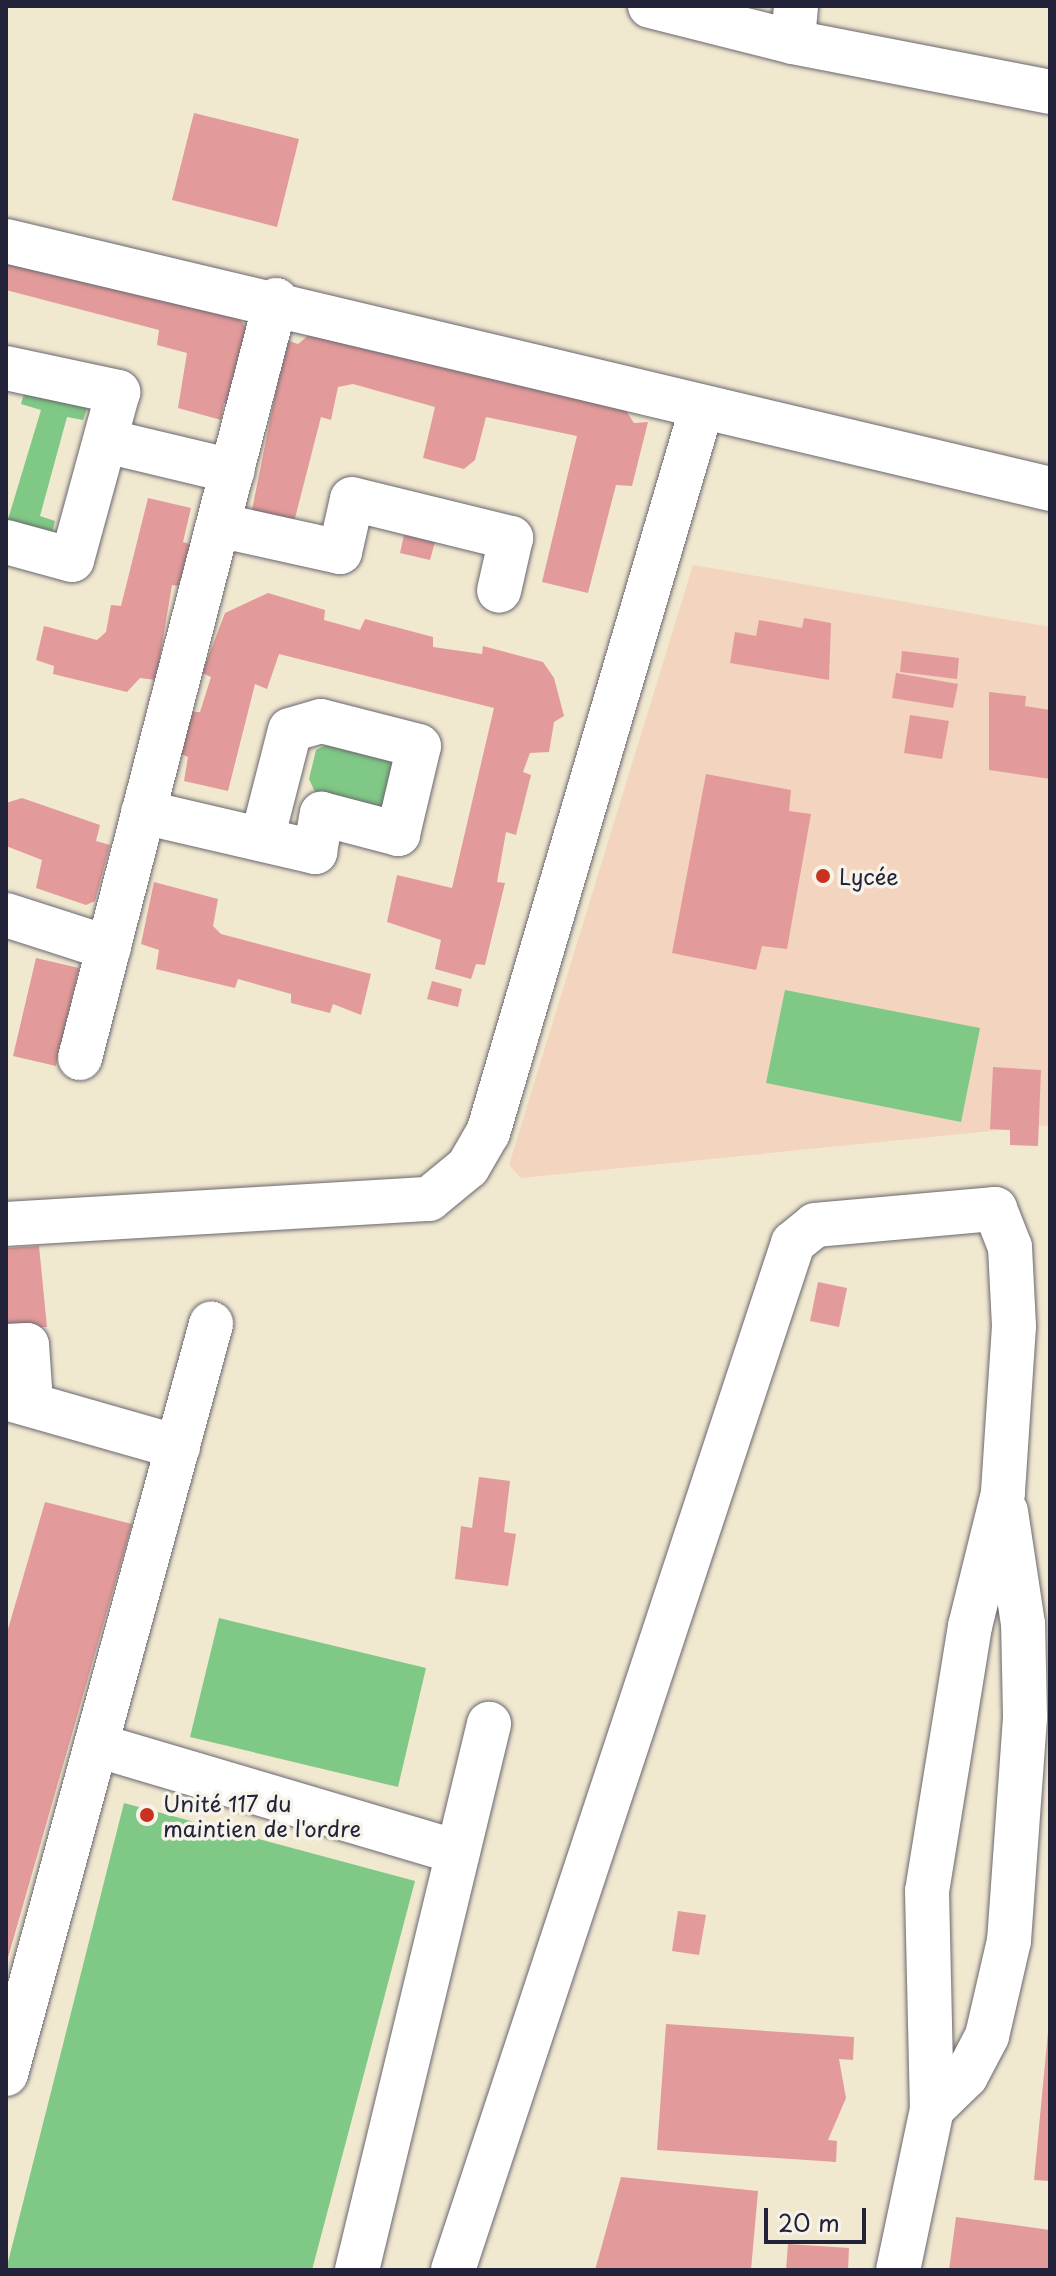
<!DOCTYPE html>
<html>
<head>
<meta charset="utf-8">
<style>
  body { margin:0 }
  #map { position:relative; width:1056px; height:2276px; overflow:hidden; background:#f1e8d0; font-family:"Playpen Sans",sans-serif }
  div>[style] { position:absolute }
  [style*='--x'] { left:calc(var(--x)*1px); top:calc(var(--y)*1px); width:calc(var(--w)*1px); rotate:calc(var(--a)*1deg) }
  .built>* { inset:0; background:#f3d4bf }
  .green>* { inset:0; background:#7fc885 }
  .building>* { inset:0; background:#e29b9a }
  .roads { filter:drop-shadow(0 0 2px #6a676f) drop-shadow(0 0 2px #6a676f) }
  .minor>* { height:44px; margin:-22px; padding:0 22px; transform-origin:22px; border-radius:22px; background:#fff }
  .dots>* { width:22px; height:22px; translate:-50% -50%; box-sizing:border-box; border:4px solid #f7f3e8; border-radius:50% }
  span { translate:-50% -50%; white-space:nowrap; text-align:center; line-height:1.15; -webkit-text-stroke:7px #f7f3e8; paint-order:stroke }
  .poi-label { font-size:22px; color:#22223b }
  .left { translate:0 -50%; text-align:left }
  .frame { position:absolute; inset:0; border:8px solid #22223b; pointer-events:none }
  .scale { position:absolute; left:764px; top:2208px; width:102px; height:36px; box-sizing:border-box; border:4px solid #22223b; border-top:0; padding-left:10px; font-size:24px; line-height:28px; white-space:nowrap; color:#22223b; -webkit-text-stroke:6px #f7f3e8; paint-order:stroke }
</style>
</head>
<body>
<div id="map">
  <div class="built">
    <i style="clip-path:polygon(693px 565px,1050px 627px,1050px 1125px,521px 1178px,509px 1165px)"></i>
  </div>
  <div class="green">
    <i style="clip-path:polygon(25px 390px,87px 408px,83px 420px,67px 417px,40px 516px,55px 521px,51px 538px,6px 526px,41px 410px,21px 404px)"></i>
    <i style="clip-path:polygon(328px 744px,395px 761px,385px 809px,315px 792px,309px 779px,316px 750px)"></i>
    <i style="clip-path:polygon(785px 990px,980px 1028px,961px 1122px,766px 1083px)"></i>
    <i style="clip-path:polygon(219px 1618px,426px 1668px,398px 1787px,190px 1737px)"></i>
    <i style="clip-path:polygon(124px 1803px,415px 1881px,312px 2270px,6px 2270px)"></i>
  </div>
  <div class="building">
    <i style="clip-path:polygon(194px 113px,299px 139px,277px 227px,172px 200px)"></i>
    <i style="clip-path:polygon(6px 249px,234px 312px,249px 331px,232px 405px,224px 403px,221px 420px,178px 408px,187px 353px,157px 345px,159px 330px,6px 290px)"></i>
    <i style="clip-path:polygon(310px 334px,625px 409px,634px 423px,648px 422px,632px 486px,616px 485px,588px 593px,542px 582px,577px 436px,486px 417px,475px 460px,464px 469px,423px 458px,435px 407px,353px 384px,338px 387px,331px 420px,321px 417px,294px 522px,252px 510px,286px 340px,298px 344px)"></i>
    <i style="clip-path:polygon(148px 498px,191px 508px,183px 542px,190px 544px,179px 586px,172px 585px,156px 680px,140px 678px,127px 692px,53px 674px,54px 666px,36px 660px,44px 626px,97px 640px,106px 632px,111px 605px,121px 606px)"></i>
    <i style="clip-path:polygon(404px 535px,435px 542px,430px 560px,400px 553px)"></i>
    <i style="clip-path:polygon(268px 593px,325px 610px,324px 620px,360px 630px,365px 619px,433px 637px,433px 647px,482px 654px,483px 646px,543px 662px,554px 678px,564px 716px,554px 722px,549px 752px,530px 753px,523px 772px,531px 775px,516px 835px,506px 832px,497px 882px,505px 883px,485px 965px,476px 964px,471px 979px,435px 969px,441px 940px,387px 922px,397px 875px,452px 888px,494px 708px,279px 654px,267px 689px,255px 684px,228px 791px,184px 781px,188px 757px,181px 754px,192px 712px,200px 712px,211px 677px,202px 673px,225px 613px)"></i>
    <i style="clip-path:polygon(804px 618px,831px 623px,829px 680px,730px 663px,735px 632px,756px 636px,759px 620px,802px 628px)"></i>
    <i style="clip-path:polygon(902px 651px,959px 658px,957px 679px,900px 672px)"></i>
    <i style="clip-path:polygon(896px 673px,958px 684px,953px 708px,892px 698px)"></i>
    <i style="clip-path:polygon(989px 692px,1026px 696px,1025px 706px,1050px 710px,1050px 779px,989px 770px)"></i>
    <i style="clip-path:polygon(910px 715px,949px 721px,942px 759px,904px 753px)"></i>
    <i style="clip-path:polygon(706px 774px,791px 790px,789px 811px,811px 814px,787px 949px,762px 946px,756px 970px,672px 953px)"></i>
    <i style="clip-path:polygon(22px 798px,100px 825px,96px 841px,110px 845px,95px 901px,86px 905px,36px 888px,42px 860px,6px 846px,6px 803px)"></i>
    <i style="clip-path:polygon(154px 882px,218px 899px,213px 926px,221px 934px,371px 974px,361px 1015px,333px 1004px,330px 1013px,291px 1003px,291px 994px,238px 979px,235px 988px,156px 969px,159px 950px,141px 944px)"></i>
    <i style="clip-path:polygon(36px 958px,79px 968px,56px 1066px,13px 1056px)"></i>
    <i style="clip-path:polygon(432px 981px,462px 989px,458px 1007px,427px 999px)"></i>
    <i style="clip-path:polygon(993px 1067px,1041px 1070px,1038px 1146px,1010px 1145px,1010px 1130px,990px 1129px)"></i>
    <i style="clip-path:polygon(39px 1246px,47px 1327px,6px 1328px,6px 1248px)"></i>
    <i style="clip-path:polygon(818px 1282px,847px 1288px,839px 1327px,810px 1321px)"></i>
    <i style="clip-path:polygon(479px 1477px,510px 1481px,504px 1532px,516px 1534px,508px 1586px,455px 1579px,461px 1526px,472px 1528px)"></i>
    <i style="clip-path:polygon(45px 1502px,132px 1524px,7px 1961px,6px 1636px)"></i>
    <i style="clip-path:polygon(678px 1911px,706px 1915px,699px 1955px,672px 1951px)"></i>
    <i style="clip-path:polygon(666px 2024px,854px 2037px,853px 2060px,839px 2059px,846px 2098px,828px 2140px,837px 2141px,836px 2162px,657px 2150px)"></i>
    <i style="clip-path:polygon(1048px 2032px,1050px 2033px,1050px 2181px,1034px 2180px)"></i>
    <i style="clip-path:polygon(621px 2177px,758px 2191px,751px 2270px,595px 2270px)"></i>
    <i style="clip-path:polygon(956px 2217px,1050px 2230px,1050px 2270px,949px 2270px)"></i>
    <i style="clip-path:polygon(788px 2244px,849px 2248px,848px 2270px,786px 2270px)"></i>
  </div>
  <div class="roads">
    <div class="minor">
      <i style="--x:650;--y:6;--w:147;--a:14.1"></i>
      <i style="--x:796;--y:6;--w:36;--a:95"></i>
      <i style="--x:793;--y:42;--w:262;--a:11"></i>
      <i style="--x:6;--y:241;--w:1073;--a:13.36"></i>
      <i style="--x:6;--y:368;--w:115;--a:12.1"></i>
      <i style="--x:118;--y:392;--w:174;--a:105.3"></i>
      <i style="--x:72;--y:560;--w:68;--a:-164.7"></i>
      <i style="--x:106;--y:441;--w:130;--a:13.4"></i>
      <i style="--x:218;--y:525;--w:125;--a:12.5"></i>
      <i style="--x:340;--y:552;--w:54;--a:-77.2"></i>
      <i style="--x:352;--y:499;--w:164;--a:13.8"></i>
      <i style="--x:511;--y:538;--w:54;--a:102.8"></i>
      <i style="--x:143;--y:812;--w:177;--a:13.1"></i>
      <i style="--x:315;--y:852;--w:39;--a:-80"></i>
      <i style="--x:322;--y:814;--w:79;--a:14.7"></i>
      <i style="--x:398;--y:834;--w:90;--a:-76.6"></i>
      <i style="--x:419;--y:746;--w:101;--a:-165.7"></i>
      <i style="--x:321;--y:721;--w:32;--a:164"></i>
      <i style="--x:290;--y:730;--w:113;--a:104.4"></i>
      <i style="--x:6;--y:915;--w:108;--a:17.8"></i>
      <i style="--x:80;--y:1058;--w:783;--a:-75.5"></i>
      <i style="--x:6;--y:1224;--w:424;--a:-3.4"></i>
      <i style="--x:429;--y:1199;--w:50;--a:-39.4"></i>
      <i style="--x:468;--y:1167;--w:39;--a:-60"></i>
      <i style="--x:488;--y:1133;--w:754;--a:-73.58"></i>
      <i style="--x:6;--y:1346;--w:21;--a:-3"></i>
      <i style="--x:27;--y:1345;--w:57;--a:86"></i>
      <i style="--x:6;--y:1398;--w:179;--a:15.9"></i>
      <i style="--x:96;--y:1745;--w:377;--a:16.5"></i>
      <i style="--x:6;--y:2074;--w:778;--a:-74.71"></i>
      <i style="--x:932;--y:2109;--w:47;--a:-44.1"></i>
      <i style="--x:966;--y:2076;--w:45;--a:-62.3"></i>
      <i style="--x:987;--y:2036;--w:98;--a:-77"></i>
      <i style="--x:1009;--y:1941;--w:226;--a:-85.9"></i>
      <i style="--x:1025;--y:1716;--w:92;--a:-91.2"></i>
      <i style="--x:1023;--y:1624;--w:114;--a:-98.6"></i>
      <i style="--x:357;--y:2270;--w:562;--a:-76.41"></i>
      <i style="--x:453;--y:2270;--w:1082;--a:-71.68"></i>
      <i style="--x:793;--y:1243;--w:28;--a:-39"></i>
      <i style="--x:815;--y:1225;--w:181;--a:-5.1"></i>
      <i style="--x:995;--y:1209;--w:41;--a:68.5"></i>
      <i style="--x:1010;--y:1247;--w:79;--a:87.1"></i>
      <i style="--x:1014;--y:1326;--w:167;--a:93.8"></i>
      <i style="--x:1003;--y:1493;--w:137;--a:103.9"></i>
      <i style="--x:970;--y:1626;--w:268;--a:99.2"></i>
      <i style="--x:927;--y:1891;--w:218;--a:88.7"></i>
      <i style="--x:932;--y:2109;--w:165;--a:101.9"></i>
    </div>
  </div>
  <div class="dots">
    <i style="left:823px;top:876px;background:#c8321e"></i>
    <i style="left:147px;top:1815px;background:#c8321e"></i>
  </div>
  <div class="poi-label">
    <span class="left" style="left:839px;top:876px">Lycée</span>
    <span class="left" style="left:163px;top:1815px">Unité 117 du<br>maintien de l'ordre</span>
  </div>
  <div class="frame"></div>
  <div class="scale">20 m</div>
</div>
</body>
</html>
